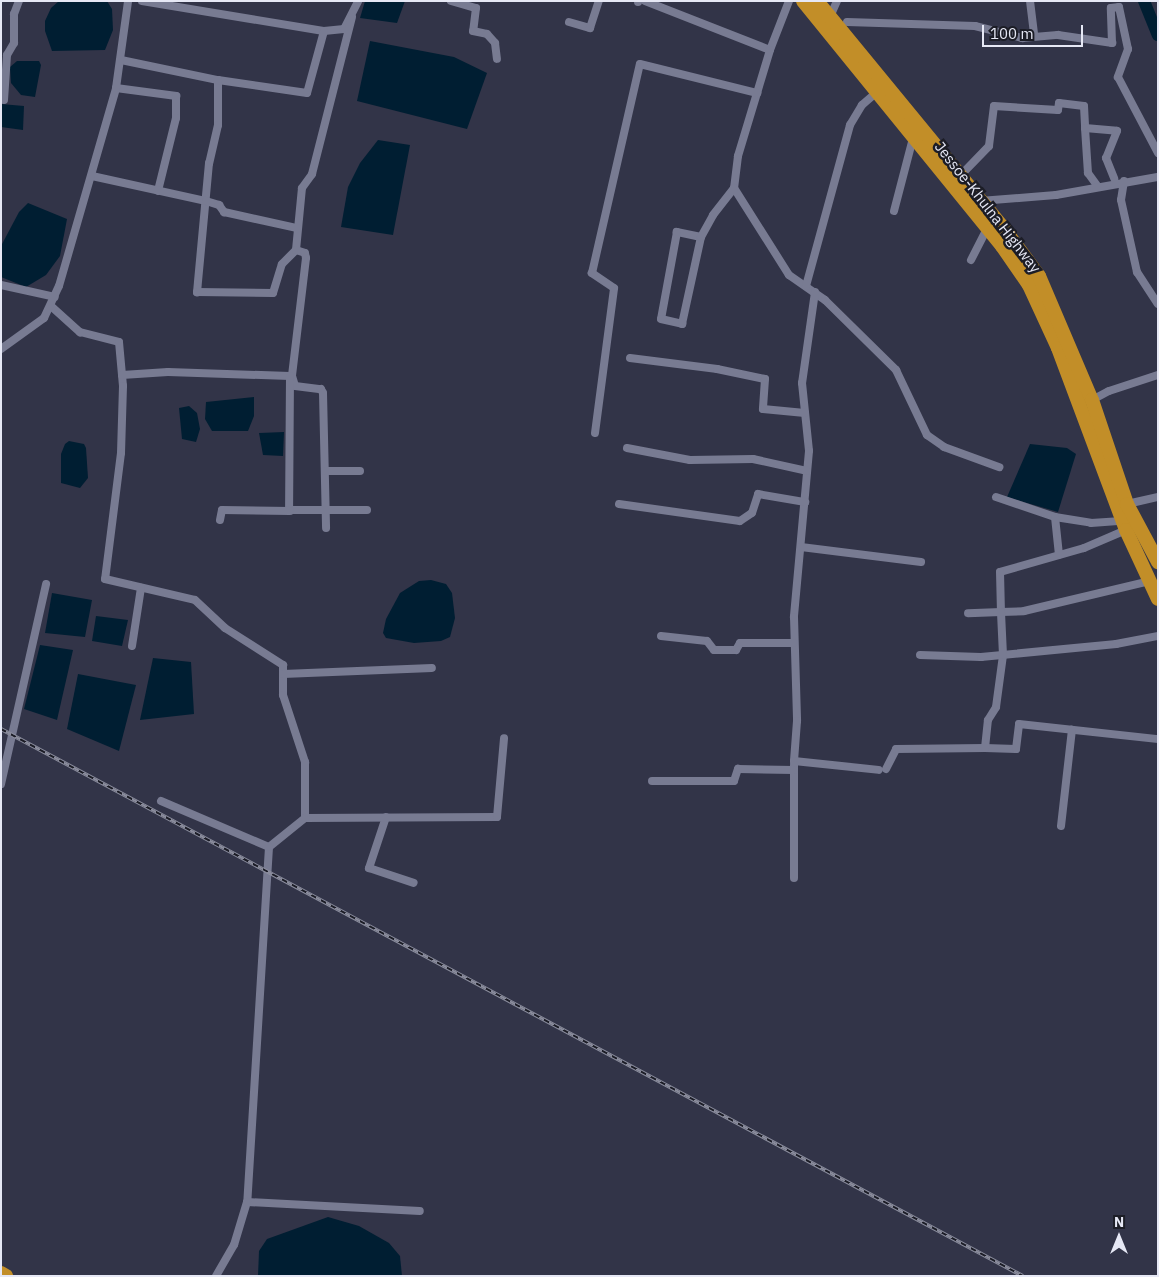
<!DOCTYPE html>
<html>
<head>
<meta charset="utf-8">
<style>
  body { margin:0 }
  #map { position:relative; width:1159px; height:1277px; overflow:hidden; background:#323448; font-family:"IBM Plex Sans",sans-serif }
  div>[style] { position:absolute }
  [style*='--x'] { left:calc(var(--x)*1px); top:calc(var(--y)*1px); width:calc(var(--w)*1px); rotate:calc(var(--a)*1deg) }
  .water>* { inset:0; background:#001e32 }
  .river>* { height:12px; margin:-6px; padding:0 6px; transform-origin:6px; border-radius:6px; background:#001e32 }
  .street>* { height:8px; margin:-4px; padding:0 4px; transform-origin:4px; border-radius:4px; background:#787b92 }
  .highway>* { height:14px; margin:-7px; padding:0 7px; transform-origin:7px; border-radius:7px; background:#c28e28 }
  .rail>* { height:4px; margin-top:-2px; transform-origin:0; background:repeating-linear-gradient(90deg,#1c1d26 0 5.5px,#8b8d9d 0 11px); box-sizing:border-box; border-block:1px solid #8b8d9d }
  span { translate:-50% -50%; white-space:nowrap; text-align:center; line-height:1.15; -webkit-text-stroke:5px #1c1d26; paint-order:stroke }
  .street-label { font-size:15px; color:#e6e8f5 }
  .frame { position:absolute; inset:0; border:2px solid #e6e8f5; pointer-events:none }
  .north { position:absolute; left:1094px; top:1212px; width:50px; height:50px; -webkit-text-stroke:4px #1c1d26; paint-order:stroke; rotate:0deg; font-size:14px; font-weight:700; line-height:20px; text-align:center; color:#e6e8f5 }
  .north::after { content:''; display:block; margin:auto; width:18px; height:22px; background:#e6e8f5; clip-path:polygon(50% 0,100% 100%,50% 72%,0 100%) }
  .scale { position:absolute; left:982px; top:25px; width:101px; height:22px; box-sizing:border-box; border:2px solid #e6e8f5; border-top:0; padding-left:6px; font-size:15px; line-height:18px; white-space:nowrap; color:#e6e8f5; -webkit-text-stroke:4px #1c1d26; paint-order:stroke }
</style>
</head>
<body>
<div id="map">
  <div class="water">
    <i style="clip-path:polygon(59px 1px,107px 1px,112px 9px,113px 30px,105px 50px,52px 51px,45px 31px,45px 21px,51px 8px)"></i>
    <i style="clip-path:polygon(365px 1px,405px 1px,397px 23px,360px 18px)"></i>
    <i style="clip-path:polygon(370px 41px,454px 57px,487px 73px,467px 129px,357px 101px)"></i>
    <i style="clip-path:polygon(17px 61px,39px 61px,41px 65px,35px 97px,21px 95px,11px 83px,10px 67px)"></i>
    <i style="clip-path:polygon(1px 104px,24px 106px,23px 130px,1px 127px)"></i>
    <i style="clip-path:polygon(378px 140px,410px 145px,393px 235px,341px 227px,348px 187px,360px 163px)"></i>
    <i style="clip-path:polygon(28px 203px,67px 219px,60px 256px,46px 275px,26px 287px,1px 277px,1px 246px,19px 212px)"></i>
    <i style="clip-path:polygon(254px 397px,254px 416px,248px 431px,212px 431px,205px 419px,206px 402px)"></i>
    <i style="clip-path:polygon(189px 406px,197px 413px,200px 429px,196px 442px,182px 439px,179px 408px)"></i>
    <i style="clip-path:polygon(284px 432px,283px 456px,263px 455px,259px 433px)"></i>
    <i style="clip-path:polygon(69px 441px,84px 444px,86px 448px,88px 478px,80px 488px,61px 483px,61px 454px,65px 444px)"></i>
    <i style="clip-path:polygon(1030px 444px,1067px 448px,1076px 454px,1058px 512px,1007px 497px)"></i>
    <i style="clip-path:polygon(431px 580px,446px 584px,452px 593px,455px 618px,450px 637px,441px 641px,414px 643px,386px 638px,383px 633px,386px 619px,400px 593px,419px 581px)"></i>
    <i style="clip-path:polygon(52px 593px,92px 600px,85px 637px,45px 633px)"></i>
    <i style="clip-path:polygon(96px 616px,128px 620px,122px 646px,92px 641px)"></i>
    <i style="clip-path:polygon(40px 645px,73px 650px,57px 720px,24px 709px)"></i>
    <i style="clip-path:polygon(153px 658px,191px 662px,194px 714px,140px 720px)"></i>
    <i style="clip-path:polygon(78px 674px,136px 685px,119px 751px,67px 729px)"></i>
    <i style="clip-path:polygon(328px 1217px,359px 1226px,389px 1243px,400px 1256px,402px 1276px,258px 1276px,259px 1251px,267px 1239px)"></i>
  </div>
  <div class="river">
    <i style="--x:1144;--y:1;--w:37;--a:68"></i>
  </div>
  <div class="street">
    <i style="--x:142;--y:1;--w:184;--a:9.4"></i>
    <i style="--x:324;--y:31;--w:20;--a:-6"></i>
    <i style="--x:344;--y:29;--w:31;--a:-63"></i>
    <i style="--x:451;--y:1;--w:26;--a:16"></i>
    <i style="--x:476;--y:8;--w:23;--a:97"></i>
    <i style="--x:473;--y:31;--w:14;--a:12"></i>
    <i style="--x:487;--y:34;--w:12;--a:48"></i>
    <i style="--x:495;--y:43;--w:16;--a:83"></i>
    <i style="--x:645;--y:1;--w:134;--a:21.4"></i>
    <i style="--x:789;--y:1;--w:53;--a:111.2"></i>
    <i style="--x:770;--y:50;--w:111;--a:106.8"></i>
    <i style="--x:738;--y:156;--w:32;--a:97"></i>
    <i style="--x:734;--y:188;--w:103;--a:57.7"></i>
    <i style="--x:789;--y:275;--w:44;--a:34.8"></i>
    <i style="--x:825;--y:300;--w:100;--a:44.6"></i>
    <i style="--x:896;--y:370;--w:72;--a:64.5"></i>
    <i style="--x:927;--y:435;--w:21;--a:35"></i>
    <i style="--x:944;--y:447;--w:59;--a:20"></i>
    <i style="--x:1030;--y:1;--w:33;--a:83"></i>
    <i style="--x:638;--y:2;--w:1;--a:-90"></i>
    <i style="--x:829;--y:19;--w:20;--a:-66"></i>
    <i style="--x:569;--y:22;--w:22;--a:16"></i>
    <i style="--x:590;--y:28;--w:28;--a:-72"></i>
    <i style="--x:847;--y:22;--w:128;--a:1.8"></i>
    <i style="--x:975;--y:26;--w:49;--a:14.3"></i>
    <i style="--x:1022;--y:38;--w:36;--a:-5"></i>
    <i style="--x:1058;--y:35;--w:55;--a:8.4"></i>
    <i style="--x:1112;--y:43;--w:35;--a:-92"></i>
    <i style="--x:1111;--y:8;--w:8;--a:-7"></i>
    <i style="--x:1119;--y:7;--w:43;--a:77.9"></i>
    <i style="--x:1128;--y:49;--w:30;--a:110"></i>
    <i style="--x:1118;--y:77;--w:86;--a:62.2"></i>
    <i style="--x:324;--y:31;--w:64;--a:105.3"></i>
    <i style="--x:307;--y:93;--w:90;--a:-171.7"></i>
    <i style="--x:218;--y:80;--w:45;--a:90"></i>
    <i style="--x:218;--y:125;--w:39;--a:103"></i>
    <i style="--x:209;--y:163;--w:130;--a:95.3"></i>
    <i style="--x:197;--y:292;--w:76;--a:0.8"></i>
    <i style="--x:273;--y:293;--w:30;--a:-73"></i>
    <i style="--x:282;--y:264;--w:20;--a:-45"></i>
    <i style="--x:296;--y:250;--w:62;--a:-84.5"></i>
    <i style="--x:302;--y:188;--w:17;--a:-54"></i>
    <i style="--x:312;--y:174;--w:162;--a:-75.7"></i>
    <i style="--x:121;--y:60;--w:99;--a:11.7"></i>
    <i style="--x:116;--y:88;--w:61;--a:7.6"></i>
    <i style="--x:176;--y:96;--w:22;--a:90"></i>
    <i style="--x:176;--y:118;--w:75;--a:103.9"></i>
    <i style="--x:4;--y:100;--w:45;--a:-86.2"></i>
    <i style="--x:7;--y:55;--w:14;--a:-60"></i>
    <i style="--x:14;--y:43;--w:29;--a:-90"></i>
    <i style="--x:14;--y:14;--w:14;--a:-69"></i>
    <i style="--x:1085;--y:128;--w:45;--a:86.2"></i>
    <i style="--x:1088;--y:173;--w:17;--a:54"></i>
    <i style="--x:92;--y:176;--w:117;--a:12.4"></i>
    <i style="--x:206;--y:201;--w:14;--a:17"></i>
    <i style="--x:219;--y:205;--w:9;--a:54"></i>
    <i style="--x:224;--y:212;--w:75;--a:12.4"></i>
    <i style="--x:959;--y:177;--w:43;--a:-45.9"></i>
    <i style="--x:989;--y:146;--w:40;--a:-82.9"></i>
    <i style="--x:994;--y:106;--w:64;--a:3.6"></i>
    <i style="--x:1058;--y:110;--w:7;--a:-82"></i>
    <i style="--x:1059;--y:103;--w:25;--a:7"></i>
    <i style="--x:1084;--y:106;--w:22;--a:87"></i>
    <i style="--x:1085;--y:128;--w:32;--a:5"></i>
    <i style="--x:1117;--y:131;--w:29;--a:112"></i>
    <i style="--x:1106;--y:158;--w:22;--a:68"></i>
    <i style="--x:1124;--y:181;--w:19;--a:99"></i>
    <i style="--x:1121;--y:200;--w:74;--a:77.5"></i>
    <i style="--x:1137;--y:272;--w:38;--a:57"></i>
    <i style="--x:980;--y:201;--w:76;--a:-4.5"></i>
    <i style="--x:1056;--y:195;--w:103;--a:-10.1"></i>
    <i style="--x:894;--y:211;--w:75;--a:-75.4"></i>
    <i style="--x:701;--y:237;--w:25;--a:-168"></i>
    <i style="--x:677;--y:232;--w:88;--a:100.4"></i>
    <i style="--x:661;--y:319;--w:22;--a:13"></i>
    <i style="--x:682;--y:324;--w:89;--a:-77.7"></i>
    <i style="--x:701;--y:237;--w:25;--a:-61"></i>
    <i style="--x:713;--y:215;--w:34;--a:-52"></i>
    <i style="--x:296;--y:250;--w:9;--a:18"></i>
    <i style="--x:305;--y:253;--w:5;--a:79"></i>
    <i style="--x:306;--y:258;--w:119;--a:96.8"></i>
    <i style="--x:292;--y:376;--w:10;--a:73"></i>
    <i style="--x:295;--y:386;--w:26;--a:7"></i>
    <i style="--x:321;--y:389;--w:4;--a:63"></i>
    <i style="--x:323;--y:393;--w:135;--a:88.7"></i>
    <i style="--x:971;--y:260;--w:35;--a:-63"></i>
    <i style="--x:1;--y:285;--w:55;--a:12.5"></i>
    <i style="--x:806;--y:286;--w:167;--a:-74.7"></i>
    <i style="--x:850;--y:125;--w:23;--a:-59"></i>
    <i style="--x:862;--y:105;--w:18;--a:-41"></i>
    <i style="--x:815;--y:292;--w:92;--a:98.1"></i>
    <i style="--x:802;--y:383;--w:68;--a:84.1"></i>
    <i style="--x:809;--y:451;--w:167;--a:95.2"></i>
    <i style="--x:794;--y:617;--w:104;--a:88.3"></i>
    <i style="--x:797;--y:721;--w:40;--a:94.3"></i>
    <i style="--x:794;--y:761;--w:85;--a:6"></i>
    <i style="--x:52;--y:307;--w:38;--a:42"></i>
    <i style="--x:80;--y:332;--w:40;--a:14.4"></i>
    <i style="--x:119;--y:342;--w:44;--a:84.8"></i>
    <i style="--x:123;--y:386;--w:67;--a:91.7"></i>
    <i style="--x:121;--y:453;--w:127;--a:97.2"></i>
    <i style="--x:105;--y:579;--w:92;--a:13.1"></i>
    <i style="--x:195;--y:600;--w:41;--a:43"></i>
    <i style="--x:225;--y:628;--w:69;--a:32.5"></i>
    <i style="--x:283;--y:665;--w:30;--a:90"></i>
    <i style="--x:283;--y:695;--w:71;--a:71.8"></i>
    <i style="--x:305;--y:762;--w:56;--a:90"></i>
    <i style="--x:305;--y:818;--w:46;--a:141.1"></i>
    <i style="--x:269;--y:847;--w:356;--a:93.5"></i>
    <i style="--x:247;--y:1202;--w:173;--a:3"></i>
    <i style="--x:1;--y:349;--w:53;--a:-35.8"></i>
    <i style="--x:44;--y:318;--w:35;--a:-65"></i>
    <i style="--x:59;--y:286;--w:206;--a:-73.9"></i>
    <i style="--x:116;--y:88;--w:88;--a:-82.1"></i>
    <i style="--x:630;--y:358;--w:88;--a:7.2"></i>
    <i style="--x:717;--y:369;--w:49;--a:11.8"></i>
    <i style="--x:765;--y:379;--w:30;--a:94"></i>
    <i style="--x:763;--y:409;--w:42;--a:5.4"></i>
    <i style="--x:122;--y:375;--w:46;--a:-3.7"></i>
    <i style="--x:168;--y:372;--w:122;--a:1.9"></i>
    <i style="--x:290;--y:376;--w:134;--a:90.4"></i>
    <i style="--x:289;--y:510;--w:78;--a:0"></i>
    <i style="--x:1092;--y:400;--w:19;--a:-28"></i>
    <i style="--x:1109;--y:391;--w:52;--a:-18.1"></i>
    <i style="--x:595;--y:433;--w:146;--a:-82.5"></i>
    <i style="--x:614;--y:288;--w:27;--a:-146"></i>
    <i style="--x:592;--y:273;--w:214;--a:-77.1"></i>
    <i style="--x:640;--y:64;--w:121;--a:13.9"></i>
    <i style="--x:627;--y:448;--w:64;--a:10.8"></i>
    <i style="--x:690;--y:460;--w:63;--a:-0.9"></i>
    <i style="--x:753;--y:459;--w:55;--a:12.5"></i>
    <i style="--x:325;--y:471;--w:35;--a:0"></i>
    <i style="--x:996;--y:497;--w:62;--a:18.7"></i>
    <i style="--x:1055;--y:517;--w:36;--a:9"></i>
    <i style="--x:1091;--y:523;--w:27;--a:-4"></i>
    <i style="--x:619;--y:504;--w:122;--a:8"></i>
    <i style="--x:740;--y:521;--w:14;--a:-34"></i>
    <i style="--x:752;--y:513;--w:20;--a:-72"></i>
    <i style="--x:758;--y:494;--w:48;--a:9.7"></i>
    <i style="--x:1127;--y:504;--w:32;--a:-13"></i>
    <i style="--x:1055;--y:517;--w:38;--a:84"></i>
    <i style="--x:220;--y:520;--w:10;--a:-79"></i>
    <i style="--x:222;--y:510;--w:68;--a:0.8"></i>
    <i style="--x:1126;--y:530;--w:46;--a:156.8"></i>
    <i style="--x:1084;--y:548;--w:87;--a:164.1"></i>
    <i style="--x:1000;--y:572;--w:40;--a:88.6"></i>
    <i style="--x:1001;--y:612;--w:23;--a:-2"></i>
    <i style="--x:1024;--y:611;--w:130;--a:-13.4"></i>
    <i style="--x:801;--y:547;--w:121;--a:7.1"></i>
    <i style="--x:661;--y:636;--w:46;--a:6.2"></i>
    <i style="--x:707;--y:641;--w:11;--a:52"></i>
    <i style="--x:714;--y:650;--w:22;--a:0"></i>
    <i style="--x:736;--y:650;--w:8;--a:-60"></i>
    <i style="--x:740;--y:643;--w:53;--a:0"></i>
    <i style="--x:132;--y:646;--w:59;--a:-81.2"></i>
    <i style="--x:920;--y:655;--w:61;--a:1.9"></i>
    <i style="--x:981;--y:657;--w:136;--a:-5.5"></i>
    <i style="--x:1116;--y:644;--w:43;--a:-10.8"></i>
    <i style="--x:283;--y:674;--w:149;--a:-2.3"></i>
    <i style="--x:985;--y:748;--w:31;--a:2"></i>
    <i style="--x:1016;--y:749;--w:25;--a:-83"></i>
    <i style="--x:1019;--y:724;--w:140;--a:6.2"></i>
    <i style="--x:794;--y:765;--w:113;--a:90"></i>
    <i style="--x:886;--y:769;--w:22;--a:-63"></i>
    <i style="--x:896;--y:749;--w:89;--a:-0.6"></i>
    <i style="--x:985;--y:748;--w:28;--a:-84"></i>
    <i style="--x:988;--y:720;--w:15;--a:-58"></i>
    <i style="--x:996;--y:707;--w:52;--a:-82.3"></i>
    <i style="--x:1003;--y:655;--w:43;--a:-92.7"></i>
    <i style="--x:1001;--y:612;--w:33;--a:178"></i>
    <i style="--x:652;--y:781;--w:82;--a:0"></i>
    <i style="--x:734;--y:781;--w:13;--a:-72"></i>
    <i style="--x:738;--y:769;--w:56;--a:1"></i>
    <i style="--x:1;--y:784;--w:205;--a:-77.3"></i>
    <i style="--x:161;--y:801;--w:117;--a:23.1"></i>
    <i style="--x:386;--y:817;--w:54;--a:108.4"></i>
    <i style="--x:369;--y:868;--w:47;--a:18.4"></i>
    <i style="--x:305;--y:818;--w:192;--a:-0.3"></i>
    <i style="--x:497;--y:817;--w:79;--a:-84.9"></i>
    <i style="--x:1061;--y:826;--w:97;--a:-83.5"></i>
    <i style="--x:216;--y:1276;--w:36;--a:-60"></i>
    <i style="--x:234;--y:1245;--w:45;--a:-73.2"></i>
  </div>
  <div class="highway">
    <i style="--x:803;--y:1;--w:316;--a:50.9"></i>
    <i style="--x:1002;--y:246;--w:47;--a:55.3"></i>
    <i style="--x:1029;--y:285;--w:69;--a:65.3"></i>
    <i style="--x:1058;--y:348;--w:194;--a:69.5"></i>
    <i style="--x:1126;--y:530;--w:76;--a:65.1"></i>
    <i style="--x:817;--y:1;--w:291;--a:50.6"></i>
    <i style="--x:1002;--y:226;--w:62;--a:53.5"></i>
    <i style="--x:1039;--y:276;--w:135;--a:66.9"></i>
    <i style="--x:1092;--y:400;--w:110;--a:71.4"></i>
    <i style="--x:1127;--y:504;--w:66;--a:61.9"></i>
    <i style="--x:1;--y:1273;--w:6;--a:31"></i>
  </div>
  <div class="rail">
    <i style="--x:1;--y:729;--w:1159;--a:28.16"></i>
  </div>
  <div class="street-label">
    <span style="left:988px;top:207px;rotate:52deg">Jessoe-Khulna Highway</span>
  </div>
  <div class="frame"></div>
  <div class="north">N</div>
  <div class="scale">100 m</div>
</div>
</body>
</html>
